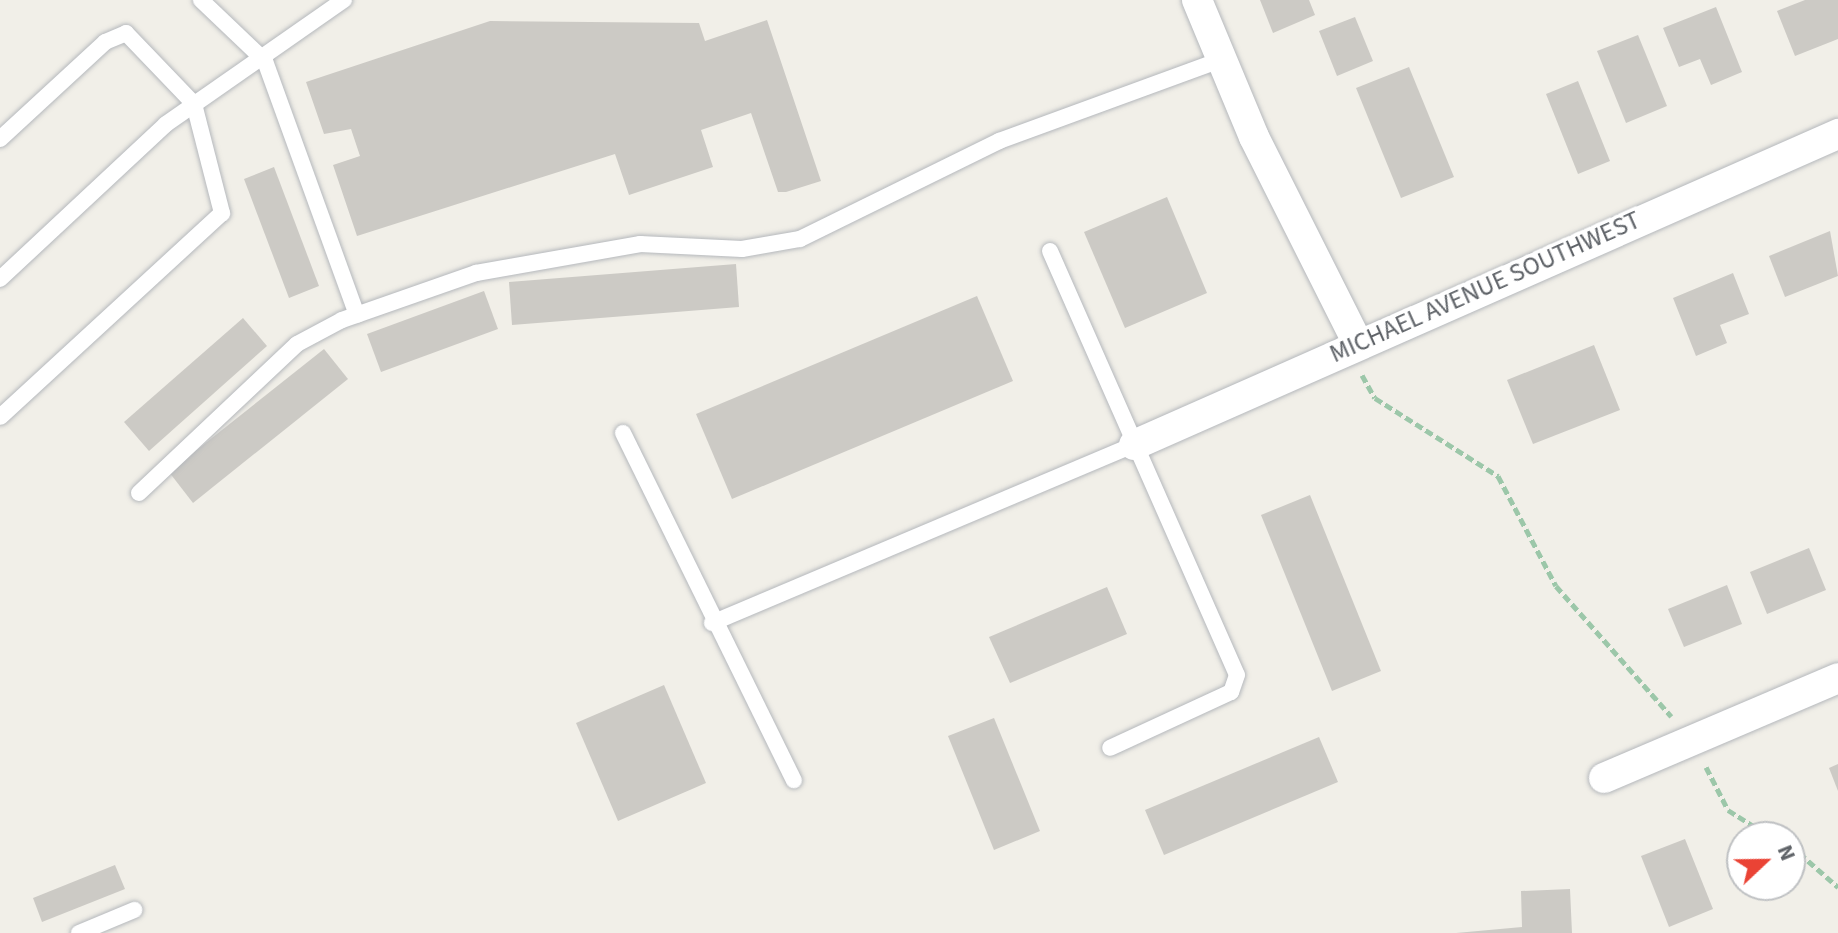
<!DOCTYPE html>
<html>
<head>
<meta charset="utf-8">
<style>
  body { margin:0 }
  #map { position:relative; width:1838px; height:933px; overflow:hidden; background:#f1efe8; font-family:"Source Sans 3",sans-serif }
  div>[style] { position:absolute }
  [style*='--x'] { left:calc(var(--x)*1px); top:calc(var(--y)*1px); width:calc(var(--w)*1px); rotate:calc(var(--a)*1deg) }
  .building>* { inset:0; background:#cccac5 }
  .path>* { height:5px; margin-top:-2.5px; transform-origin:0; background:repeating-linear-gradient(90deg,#9cc7a9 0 8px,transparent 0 12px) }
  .roads { filter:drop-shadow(0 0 2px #b5b8bc) drop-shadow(0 0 2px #b5b8bc) }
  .lane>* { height:16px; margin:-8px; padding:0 8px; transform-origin:8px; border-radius:8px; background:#fff }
  .street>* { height:30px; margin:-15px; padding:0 15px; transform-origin:15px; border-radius:15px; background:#fff }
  span { translate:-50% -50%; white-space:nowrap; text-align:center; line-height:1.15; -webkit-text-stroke:7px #fff; paint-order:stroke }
  .street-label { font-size:26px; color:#5f6368 }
  .north { position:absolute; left:1726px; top:821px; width:80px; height:80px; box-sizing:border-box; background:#fff; border:2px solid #bfc1c3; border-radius:50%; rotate:68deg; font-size:22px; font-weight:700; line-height:32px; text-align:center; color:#5f6368 }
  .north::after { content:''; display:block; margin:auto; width:28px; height:36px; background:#ea4335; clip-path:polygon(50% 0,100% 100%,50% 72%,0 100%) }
</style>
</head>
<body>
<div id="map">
  <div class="building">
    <i style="clip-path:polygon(1260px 0,1309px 0,1315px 15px,1273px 33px)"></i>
    <i style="clip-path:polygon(1805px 0,1838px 0,1838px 39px,1795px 56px,1777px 11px)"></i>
    <i style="clip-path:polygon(1716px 7px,1742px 72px,1711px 85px,1700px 59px,1679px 67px,1663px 28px)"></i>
    <i style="clip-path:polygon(1355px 17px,1373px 61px,1337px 76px,1319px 31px)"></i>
    <i style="clip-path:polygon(767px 20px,821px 181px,786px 192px,778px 192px,751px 113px,701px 130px,713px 167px,629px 195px,615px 154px,357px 236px,333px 165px,360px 156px,351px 129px,324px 134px,306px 82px,490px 21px,699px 23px,705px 41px)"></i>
    <i style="clip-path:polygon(1638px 35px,1667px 106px,1626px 123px,1597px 51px)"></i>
    <i style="clip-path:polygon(1409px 67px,1454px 177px,1401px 198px,1356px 88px)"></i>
    <i style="clip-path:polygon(1578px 81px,1610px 161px,1578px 174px,1546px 94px)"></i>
    <i style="clip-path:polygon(274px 167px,319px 286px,289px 298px,244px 179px)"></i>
    <i style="clip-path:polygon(1167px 197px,1207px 293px,1125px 328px,1084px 232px)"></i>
    <i style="clip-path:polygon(1830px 231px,1838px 276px,1785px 297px,1769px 256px)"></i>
    <i style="clip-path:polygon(736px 264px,739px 307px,512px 325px,509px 282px)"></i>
    <i style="clip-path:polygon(1733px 273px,1749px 314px,1720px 325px,1727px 343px,1696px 356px,1673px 298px)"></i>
    <i style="clip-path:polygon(484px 291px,498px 329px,381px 372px,367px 334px)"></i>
    <i style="clip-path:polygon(977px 296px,1013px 381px,732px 499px,696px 414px)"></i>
    <i style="clip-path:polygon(243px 318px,267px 346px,149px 451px,124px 422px)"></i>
    <i style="clip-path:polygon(1594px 345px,1620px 410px,1533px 444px,1507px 380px)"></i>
    <i style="clip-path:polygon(324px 349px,348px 379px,193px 503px,169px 472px)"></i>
    <i style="clip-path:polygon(1310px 495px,1381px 671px,1332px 691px,1261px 515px)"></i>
    <i style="clip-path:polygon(1809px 548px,1826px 590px,1767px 614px,1750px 572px)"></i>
    <i style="clip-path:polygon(1727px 585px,1742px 624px,1684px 647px,1668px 609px)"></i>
    <i style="clip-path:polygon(1107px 587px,1127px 634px,1010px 683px,989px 637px)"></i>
    <i style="clip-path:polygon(664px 685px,706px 783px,618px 821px,576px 723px)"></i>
    <i style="clip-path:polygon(994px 718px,1040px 831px,994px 850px,948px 736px)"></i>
    <i style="clip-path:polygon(1319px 737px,1338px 782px,1164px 855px,1145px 810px)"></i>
    <i style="clip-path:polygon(1838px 764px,1838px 791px,1829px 768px)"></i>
    <i style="clip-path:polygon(1685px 839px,1713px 909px,1669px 927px,1641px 856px)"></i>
    <i style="clip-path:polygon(115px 865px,125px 889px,42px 922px,33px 898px)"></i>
    <i style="clip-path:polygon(1570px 889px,1572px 933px,1456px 933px,1522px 927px,1521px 891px)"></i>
  </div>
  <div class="path">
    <i style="--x:1362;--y:375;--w:26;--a:61"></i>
    <i style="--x:1375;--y:398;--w:146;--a:32.4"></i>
    <i style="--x:1498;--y:476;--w:124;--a:62.2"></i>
    <i style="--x:1556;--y:586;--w:174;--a:48.5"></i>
    <i style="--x:1706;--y:767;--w:48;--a:62.9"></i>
    <i style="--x:1728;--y:810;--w:51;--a:32.1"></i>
    <i style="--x:1790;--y:845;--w:64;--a:41.2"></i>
  </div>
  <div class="roads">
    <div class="lane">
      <i style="--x:201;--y:0;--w:88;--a:43.6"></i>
      <i style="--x:265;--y:61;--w:270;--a:70.1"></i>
      <i style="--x:0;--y:139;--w:143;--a:-42.7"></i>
      <i style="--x:105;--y:42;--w:23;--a:-23"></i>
      <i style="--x:126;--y:33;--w:98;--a:46.2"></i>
      <i style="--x:194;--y:104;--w:113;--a:75.6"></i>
      <i style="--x:222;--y:213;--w:301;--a:137.4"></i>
      <i style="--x:1050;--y:251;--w:463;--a:66.2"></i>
      <i style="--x:1237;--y:675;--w:18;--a:109"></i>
      <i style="--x:1231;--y:692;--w:133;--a:155.2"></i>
      <i style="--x:0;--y:279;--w:227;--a:-43"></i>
      <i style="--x:166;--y:124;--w:217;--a:-34.9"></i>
      <i style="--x:623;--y:433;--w:387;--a:63.8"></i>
      <i style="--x:139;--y:493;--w:217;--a:-43.3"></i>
      <i style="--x:297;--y:344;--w:51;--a:-28.1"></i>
      <i style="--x:342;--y:320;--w:142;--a:-19.3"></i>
      <i style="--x:476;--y:273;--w:167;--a:-10"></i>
      <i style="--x:640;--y:244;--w:102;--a:2.8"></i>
      <i style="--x:742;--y:249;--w:59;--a:-9.8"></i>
      <i style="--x:800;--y:239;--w:222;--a:-26.2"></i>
      <i style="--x:999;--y:141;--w:235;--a:-20.1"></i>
      <i style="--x:712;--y:623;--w:458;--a:-22.9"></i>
      <i style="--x:79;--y:933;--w:60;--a:-22.7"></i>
    </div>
    <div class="street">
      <i style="--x:1197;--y:0;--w:148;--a:67.4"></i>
      <i style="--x:1254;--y:137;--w:229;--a:63.3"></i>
      <i style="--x:1134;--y:445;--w:770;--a:-23.83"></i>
      <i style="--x:1604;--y:778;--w:254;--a:-23.1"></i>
    </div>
  </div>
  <div class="street-label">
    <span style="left:1485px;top:287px;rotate:-24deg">MICHAEL AVENUE SOUTHWEST</span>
  </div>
  <div class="north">N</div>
</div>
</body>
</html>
